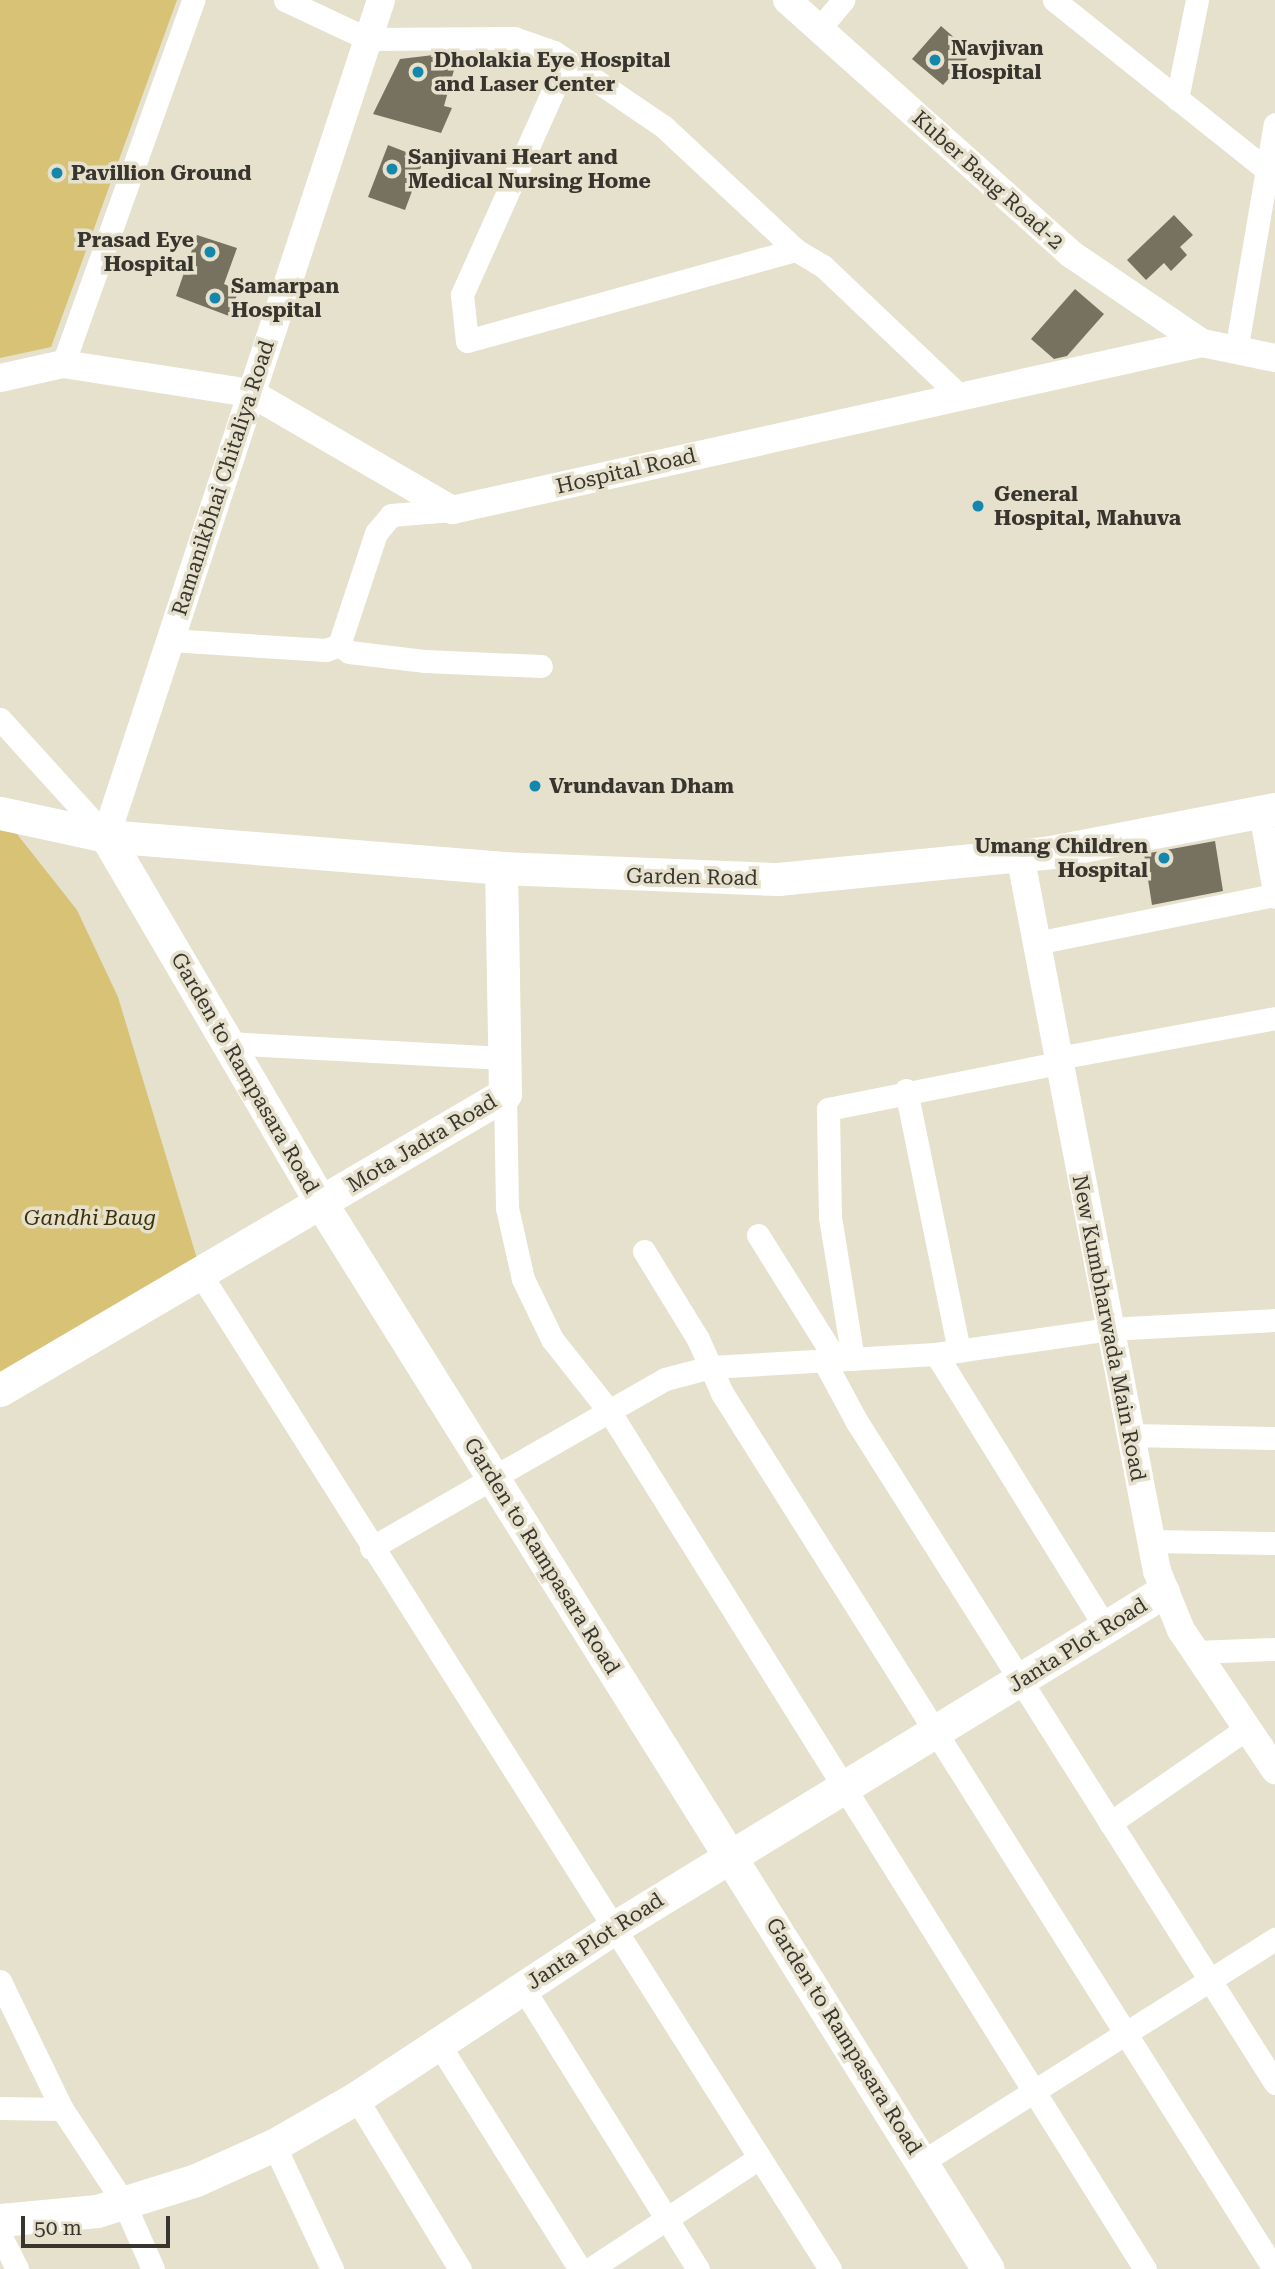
<!DOCTYPE html>
<html>
<head>
<meta charset="utf-8">
<style>
  body { margin:0 }
  #map { position:relative; width:1275px; height:2269px; overflow:hidden; background:#e6e1cd; font-family:"Roboto Serif",serif }
  div>[style] { position:absolute }
  [style*='--x'] { left:calc(var(--x)*1px); top:calc(var(--y)*1px); width:calc(var(--w)*1px); rotate:calc(var(--a)*1deg) }
  .green>* { inset:0; background:#d7c275 }
  .building>* { inset:0; background:#777260 }
  .minor>* { height:23px; margin:-11.5px; padding:0 11.5px; transform-origin:11.5px; border-radius:11.5px; background:#fff }
  .tertiary>* { height:28px; margin:-14px; padding:0 14px; transform-origin:14px; border-radius:14px; background:#fff }
  .secondary>* { height:33px; margin:-16.5px; padding:0 16.5px; transform-origin:16.5px; border-radius:16.5px; background:#fff }
  .dots>* { width:19px; height:19px; translate:-50% -50%; box-sizing:border-box; border:4px solid #e6e1cd; border-radius:50% }
  span { translate:-50% -50%; white-space:nowrap; text-align:center; line-height:1.15; -webkit-text-stroke:7px #e6e1cd; paint-order:stroke }
  .poi-label { font-size:21px; color:#38352e; font-weight:700 }
  .left { translate:0 -50%; text-align:left }
  .right { translate:-100% -50%; text-align:right }
  .street-label { font-size:21px; color:#38352e }
  .park-label { font-size:21px; color:#3b3109; font-style:italic }
  .scale { position:absolute; left:21px; top:2216px; width:149px; height:32px; box-sizing:border-box; border:4px solid #38352e; border-top:0; padding-left:9px; font-size:21px; line-height:24px; white-space:nowrap; color:#38352e; -webkit-text-stroke:5px #e6e1cd; paint-order:stroke }
</style>
</head>
<body>
<div id="map">
  <div class="green">
    <i style="clip-path:polygon(0 0,177px 0,51px 347px,0 358px)"></i>
    <i style="clip-path:polygon(0 826px,13px 829px,77px 910px,118px 997px,198px 1262px,0 1383px)"></i>
  </div>
  <div class="building">
    <i style="clip-path:polygon(941px 26px,972px 53px,943px 85px,912px 59px)"></i>
    <i style="clip-path:polygon(459px 52px,444px 106px,452px 108px,441px 133px,373px 114px,400px 59px)"></i>
    <i style="clip-path:polygon(388px 145px,424px 159px,405px 210px,368px 197px)"></i>
    <i style="clip-path:polygon(1174px 215px,1193px 235px,1180px 247px,1187px 255px,1171px 271px,1164px 263px,1146px 280px,1127px 260px)"></i>
    <i style="clip-path:polygon(197px 235px,237px 248px,224px 284px,239px 290px,229px 316px,176px 296px)"></i>
    <i style="clip-path:polygon(1075px 289px,1104px 314px,1067px 356px,1054px 359px,1031px 339px)"></i>
    <i style="clip-path:polygon(1215px 841px,1223px 891px,1152px 905px,1144px 854px)"></i>
  </div>
  <div class="minor">
    <i style="--x:285;--y:0;--w:92;--a:25.2"></i>
    <i style="--x:368;--y:39;--w:146;--a:-0.4"></i>
    <i style="--x:514;--y:38;--w:42;--a:19.3"></i>
    <i style="--x:554;--y:52;--w:132;--a:34.2"></i>
    <i style="--x:663;--y:126;--w:182;--a:43"></i>
    <i style="--x:796;--y:250;--w:31;--a:31"></i>
    <i style="--x:823;--y:266;--w:189;--a:43.5"></i>
    <i style="--x:1054;--y:0;--w:273;--a:38.6"></i>
    <i style="--x:819;--y:29;--w:38;--a:-50"></i>
    <i style="--x:566;--y:62;--w:255;--a:114.1"></i>
    <i style="--x:462;--y:295;--w:46;--a:83.8"></i>
    <i style="--x:467;--y:341;--w:341;--a:-15.5"></i>
    <i style="--x:1177;--y:99;--w:101;--a:-78.6"></i>
    <i style="--x:1236;--y:351;--w:230;--a:-80.3"></i>
    <i style="--x:63;--y:364;--w:387;--a:-70.3"></i>
    <i style="--x:170;--y:640;--w:156;--a:3.7"></i>
    <i style="--x:326;--y:650;--w:14;--a:-21"></i>
    <i style="--x:339;--y:645;--w:118;--a:-71.7"></i>
    <i style="--x:376;--y:533;--w:23;--a:-50"></i>
    <i style="--x:391;--y:515;--w:61;--a:-4.7"></i>
    <i style="--x:339;--y:645;--w:12;--a:35"></i>
    <i style="--x:349;--y:652;--w:77;--a:6.8"></i>
    <i style="--x:425;--y:661;--w:116;--a:2.5"></i>
    <i style="--x:0;--y:719;--w:158;--a:47.8"></i>
    <i style="--x:1260;--y:812;--w:86;--a:80"></i>
    <i style="--x:1036;--y:943;--w:244;--a:-11.4"></i>
    <i style="--x:227;--y:1043;--w:277;--a:3.1"></i>
    <i style="--x:1058;--y:1058;--w:221;--a:-10.4"></i>
    <i style="--x:906;--y:1090;--w:266;--a:78.5"></i>
    <i style="--x:758;--y:1235;--w:147;--a:58"></i>
    <i style="--x:644;--y:1251;--w:103;--a:58.5"></i>
    <i style="--x:698;--y:1339;--w:59;--a:66"></i>
    <i style="--x:722;--y:1393;--w:1035;--a:57.78"></i>
    <i style="--x:201;--y:1275;--w:1176;--a:57.67"></i>
    <i style="--x:936;--y:1354;--w:321;--a:58.2"></i>
    <i style="--x:853;--y:1359;--w:144;--a:-99.2"></i>
    <i style="--x:830;--y:1217;--w:108;--a:-91.1"></i>
    <i style="--x:828;--y:1109;--w:236;--a:-11.3"></i>
    <i style="--x:824;--y:1361;--w:69;--a:61.6"></i>
    <i style="--x:857;--y:1422;--w:782;--a:57.69"></i>
    <i style="--x:1129;--y:1435;--w:146;--a:1.2"></i>
    <i style="--x:1150;--y:1541;--w:125;--a:0.9"></i>
    <i style="--x:371;--y:1548;--w:275;--a:-29.9"></i>
    <i style="--x:609;--y:1411;--w:92;--a:-128.4"></i>
    <i style="--x:552;--y:1339;--w:67;--a:-115.8"></i>
    <i style="--x:523;--y:1279;--w:73;--a:-102.7"></i>
    <i style="--x:507;--y:1208;--w:114;--a:-91"></i>
    <i style="--x:1196;--y:1652;--w:79;--a:-2.2"></i>
    <i style="--x:1110;--y:1823;--w:167;--a:-34.7"></i>
    <i style="--x:0;--y:1981;--w:142;--a:64.2"></i>
    <i style="--x:523;--y:1988;--w:331;--a:58.1"></i>
    <i style="--x:438;--y:2043;--w:267;--a:57.9"></i>
    <i style="--x:356;--y:2098;--w:200;--a:58.7"></i>
    <i style="--x:0;--y:2108;--w:62;--a:0.9"></i>
    <i style="--x:62;--y:2109;--w:113;--a:56.6"></i>
    <i style="--x:124;--y:2203;--w:72;--a:66.3"></i>
    <i style="--x:274;--y:2145;--w:137;--a:64.9"></i>
    <i style="--x:922;--y:2162;--w:418;--a:-32.3"></i>
    <i style="--x:0;--y:2235;--w:38;--a:63"></i>
    <i style="--x:590;--y:2269;--w:202;--a:-33.3"></i>
    <i style="--x:1145;--y:2269;--w:1012;--a:-121.99"></i>
    <i style="--x:609;--y:1411;--w:64;--a:-29.7"></i>
    <i style="--x:665;--y:1379;--w:48;--a:-14.6"></i>
    <i style="--x:711;--y:1367;--w:225;--a:-3.3"></i>
    <i style="--x:936;--y:1354;--w:175;--a:-8.2"></i>
    <i style="--x:1109;--y:1329;--w:166;--a:-3.1"></i>
  </div>
  <div class="tertiary">
    <i style="--x:787;--y:0;--w:381;--a:41.8"></i>
    <i style="--x:1071;--y:254;--w:158;--a:34.2"></i>
    <i style="--x:0;--y:378;--w:65;--a:-12.5"></i>
    <i style="--x:63;--y:364;--w:190;--a:8.8"></i>
    <i style="--x:251;--y:393;--w:233;--a:30.2"></i>
    <i style="--x:452;--y:510;--w:768;--a:-12.55"></i>
    <i style="--x:1202;--y:343;--w:75;--a:11.6"></i>
    <i style="--x:106;--y:836;--w:880;--a:-71.79"></i>
    <i style="--x:1020;--y:855;--w:729;--a:79.17"></i>
    <i style="--x:1157;--y:1571;--w:64;--a:67.9"></i>
    <i style="--x:1181;--y:1630;--w:169;--a:56.1"></i>
  </div>
  <div class="secondary">
    <i style="--x:0;--y:813;--w:108;--a:12.2"></i>
    <i style="--x:106;--y:836;--w:396;--a:4.6"></i>
    <i style="--x:501;--y:868;--w:277;--a:2.3"></i>
    <i style="--x:778;--y:879;--w:274;--a:-5.6"></i>
    <i style="--x:1051;--y:852;--w:228;--a:-10.9"></i>
    <i style="--x:106;--y:836;--w:425;--a:59.6"></i>
    <i style="--x:321;--y:1203;--w:1257;--a:57.97"></i>
    <i style="--x:0;--y:1390;--w:585;--a:-30.38"></i>
    <i style="--x:505;--y:1094;--w:226;--a:-91"></i>
    <i style="--x:0;--y:2220;--w:97;--a:-5.3"></i>
    <i style="--x:97;--y:2211;--w:104;--a:-17.4"></i>
    <i style="--x:196;--y:2180;--w:85;--a:-24.2"></i>
    <i style="--x:274;--y:2145;--w:95;--a:-29.8"></i>
    <i style="--x:356;--y:2098;--w:307;--a:-33.4"></i>
    <i style="--x:612;--y:1929;--w:646;--a:-31.45"></i>
  </div>
  <div class="dots">
    <i style="left:935px;top:60px;background:#1586ac"></i>
    <i style="left:418px;top:72px;background:#1586ac"></i>
    <i style="left:392px;top:169px;background:#1586ac"></i>
    <i style="left:57px;top:173px;background:#1586ac"></i>
    <i style="left:210px;top:252px;background:#1586ac"></i>
    <i style="left:215px;top:298px;background:#1586ac"></i>
    <i style="left:978px;top:506px;background:#1586ac"></i>
    <i style="left:535px;top:786px;background:#1586ac"></i>
    <i style="left:1164px;top:858px;background:#1586ac"></i>
  </div>
  <div class="poi-label">
    <span class="left" style="left:951px;top:60px">Navjivan<br>Hospital</span>
    <span class="left" style="left:434px;top:72px">Dholakia Eye Hospital<br>and Laser Center</span>
    <span class="left" style="left:408px;top:169px">Sanjivani Heart and<br>Medical Nursing Home</span>
    <span class="left" style="left:71px;top:173px">Pavillion Ground</span>
    <span class="right" style="left:194px;top:252px">Prasad Eye<br>Hospital</span>
    <span class="left" style="left:231px;top:298px">Samarpan<br>Hospital</span>
    <span class="left" style="left:994px;top:506px">General<br>Hospital, Mahuva</span>
    <span class="left" style="left:549px;top:786px">Vrundavan Dham</span>
    <span class="right" style="left:1148px;top:858px">Umang Children<br>Hospital</span>
  </div>
  <div class="street-label">
    <span style="left:988px;top:180px;rotate:42deg">Kuber Baug Road-2</span>
    <span style="left:626px;top:471px;rotate:-13deg">Hospital Road</span>
    <span style="left:223px;top:478px;rotate:-72deg">Ramanikbhai Chitaliya Road</span>
    <span style="left:692px;top:877px;rotate:1deg">Garden Road</span>
    <span style="left:245px;top:1073px;rotate:60deg">Garden to Rampasara Road</span>
    <span style="left:422px;top:1143px;rotate:-31deg">Mota Jadra Road</span>
    <span style="left:1109px;top:1328px;rotate:79deg">New Kumbharwada Main Road</span>
    <span style="left:542px;top:1556px;rotate:58deg">Garden to Rampasara Road</span>
    <span style="left:1078px;top:1645px;rotate:-32deg">Janta Plot Road</span>
    <span style="left:595px;top:1941px;rotate:-33deg">Janta Plot Road</span>
    <span style="left:844px;top:2036px;rotate:58deg">Garden to Rampasara Road</span>
  </div>
  <div class="park-label">
    <span style="left:90px;top:1218px">Gandhi Baug</span>
  </div>
  <div class="scale">50 m</div>
</div>
</body>
</html>
